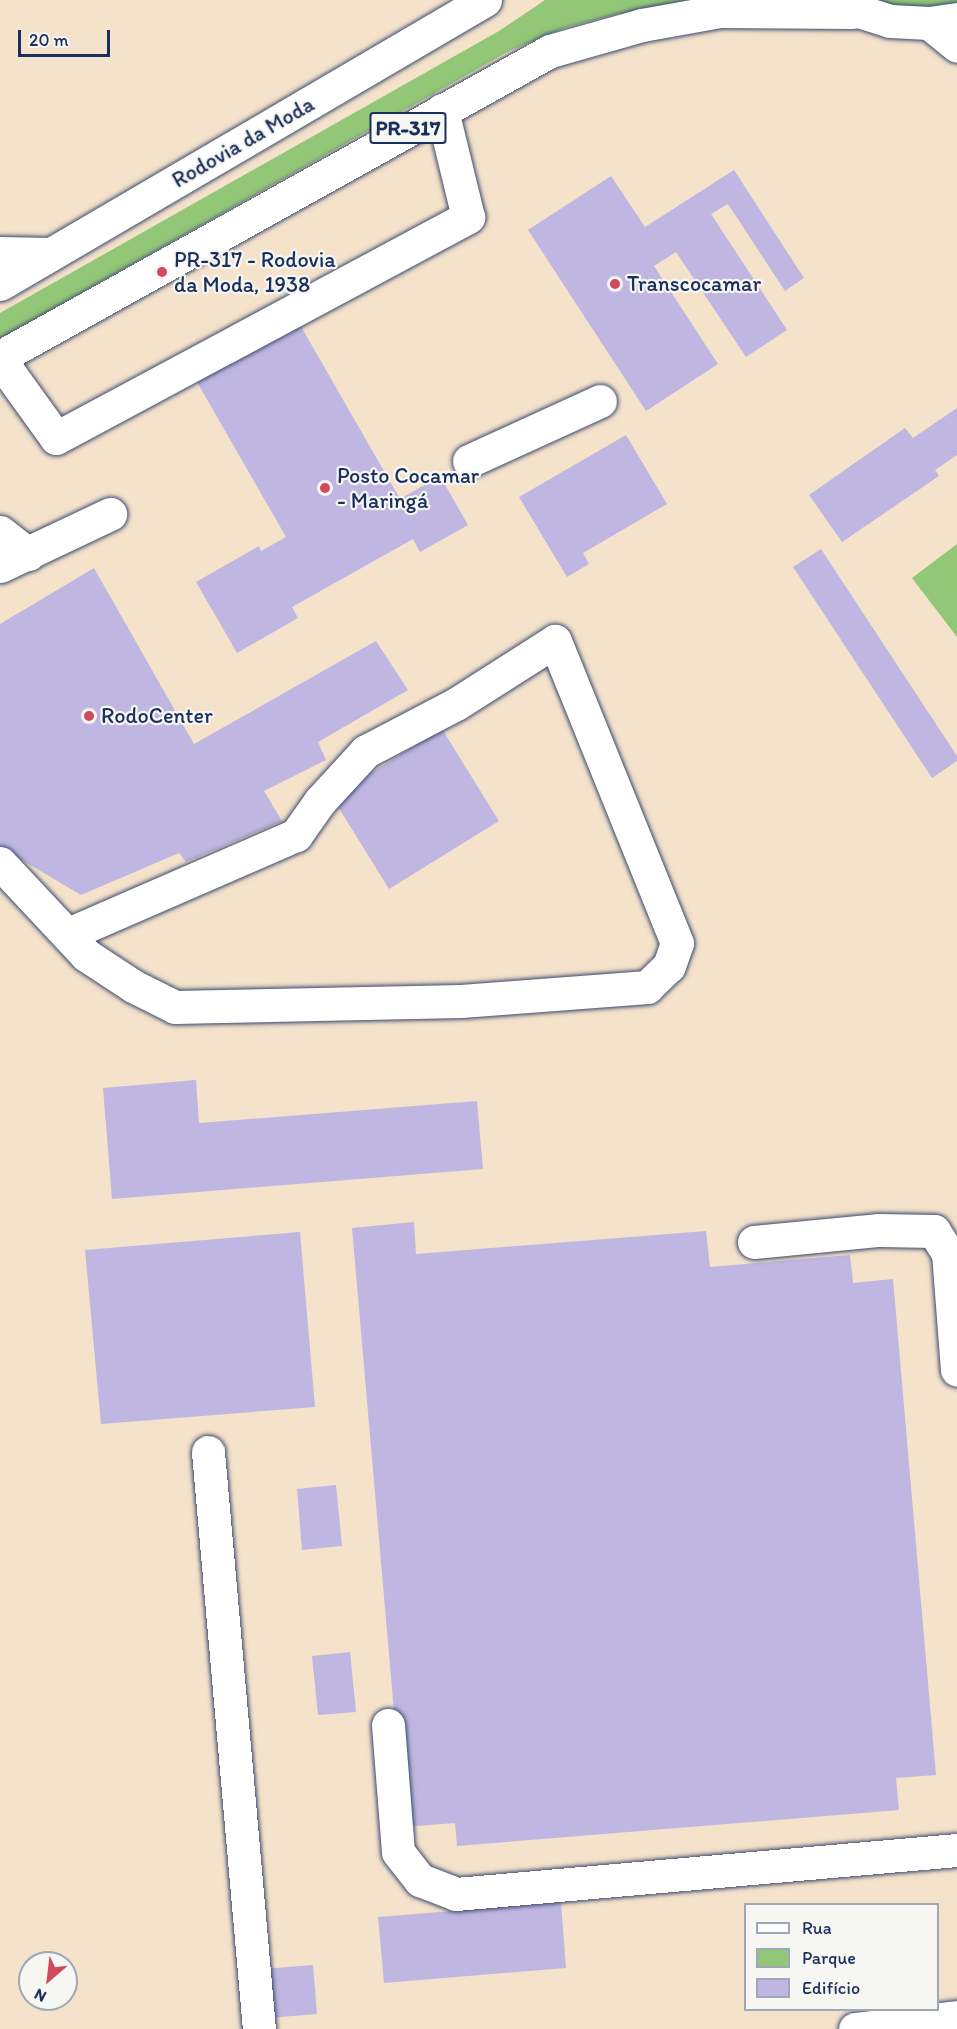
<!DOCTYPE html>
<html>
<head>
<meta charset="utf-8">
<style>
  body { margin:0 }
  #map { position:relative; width:957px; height:2029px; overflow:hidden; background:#f4e2cb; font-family:Itim,sans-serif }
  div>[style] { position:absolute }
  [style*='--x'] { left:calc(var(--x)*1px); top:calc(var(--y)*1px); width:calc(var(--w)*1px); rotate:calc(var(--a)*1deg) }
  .green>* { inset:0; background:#93c778 }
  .building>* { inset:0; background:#bfb7e1 }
  .roads { filter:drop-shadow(0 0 2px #3c4a6e) drop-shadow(0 0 2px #3c4a6e) }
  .minor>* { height:33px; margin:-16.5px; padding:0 16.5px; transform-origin:16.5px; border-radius:16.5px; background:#fff }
  .highway>* { height:33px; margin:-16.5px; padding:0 16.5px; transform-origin:16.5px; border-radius:16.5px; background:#fff }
  .dots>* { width:16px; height:16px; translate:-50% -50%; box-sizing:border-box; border:3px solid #f6f6f2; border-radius:50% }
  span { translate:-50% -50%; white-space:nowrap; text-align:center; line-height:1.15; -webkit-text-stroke:4.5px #f6f6f2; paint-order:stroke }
  .shield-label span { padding:2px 4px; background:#f6f6f2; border:2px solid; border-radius:4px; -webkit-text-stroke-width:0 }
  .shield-label { font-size:21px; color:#1b2f5e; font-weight:700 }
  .street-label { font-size:22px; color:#1b2f5e }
  .poi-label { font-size:22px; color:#1b2f5e }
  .left { translate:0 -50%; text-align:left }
  .legend { position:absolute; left:744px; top:1903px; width:195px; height:108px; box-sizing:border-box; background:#f6f6f2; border:2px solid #9ea6b7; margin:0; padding:8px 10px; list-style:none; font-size:18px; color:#1b2f5e }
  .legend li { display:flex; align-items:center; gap:12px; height:30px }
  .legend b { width:30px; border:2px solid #9ea6b7 }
  .north { position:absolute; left:18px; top:1951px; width:60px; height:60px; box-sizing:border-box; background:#f6f6f2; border:2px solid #9ea6b7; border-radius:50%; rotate:208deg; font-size:16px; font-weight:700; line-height:24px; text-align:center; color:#1b2f5e }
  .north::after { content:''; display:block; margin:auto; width:21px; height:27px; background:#d1495b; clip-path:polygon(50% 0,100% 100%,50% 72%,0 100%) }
  .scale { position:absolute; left:18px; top:30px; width:92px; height:27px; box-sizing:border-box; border:3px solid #1b2f5e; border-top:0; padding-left:8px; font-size:18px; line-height:21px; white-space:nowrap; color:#1b2f5e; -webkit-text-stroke:4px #f6f6f2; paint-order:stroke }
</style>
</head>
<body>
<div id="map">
  <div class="green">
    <i style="clip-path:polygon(545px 0,708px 0,617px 14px,564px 28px,509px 51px,0 339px,0 313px,499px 31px)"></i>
    <i style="clip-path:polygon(827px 0,957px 0,957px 19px)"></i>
    <i style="clip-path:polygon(957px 544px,957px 637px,912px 578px)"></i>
  </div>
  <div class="building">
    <i style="clip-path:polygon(734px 170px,804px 278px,785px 291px,728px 204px,711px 214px,787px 330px,746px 357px,676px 252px,654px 266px,718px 364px,646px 411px,528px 230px,611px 176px,645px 227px)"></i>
    <i style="clip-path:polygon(299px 323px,400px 499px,440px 476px,468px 525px,420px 552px,413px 539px,292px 607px,298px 618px,237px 653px,196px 582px,259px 546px,261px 551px,286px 537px,197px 382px)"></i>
    <i style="clip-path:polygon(957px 408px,957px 455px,935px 470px,939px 476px,842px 542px,809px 495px,905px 428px,913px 438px)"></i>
    <i style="clip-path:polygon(626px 435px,667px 504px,583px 553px,589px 564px,567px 577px,519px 497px)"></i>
    <i style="clip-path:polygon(821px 549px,957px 756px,957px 761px,932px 778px,793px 567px)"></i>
    <i style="clip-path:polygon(94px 568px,194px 744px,376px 641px,408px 690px,318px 742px,326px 760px,264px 791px,282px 821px,186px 862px,179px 853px,81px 895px,0 847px,0 624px)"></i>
    <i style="clip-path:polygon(442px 729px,499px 821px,389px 889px,332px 797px)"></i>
    <i style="clip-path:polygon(196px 1080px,199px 1123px,477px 1101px,483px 1169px,112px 1199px,103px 1088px)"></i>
    <i style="clip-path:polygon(414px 1222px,416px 1254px,706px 1231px,710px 1267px,850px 1255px,853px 1283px,893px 1279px,936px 1775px,896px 1778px,899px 1810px,457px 1846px,455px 1823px,404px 1827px,352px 1228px)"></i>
    <i style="clip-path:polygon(300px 1232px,315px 1407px,101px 1424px,85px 1250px)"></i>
    <i style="clip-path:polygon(336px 1485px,342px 1546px,302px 1550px,297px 1489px)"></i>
    <i style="clip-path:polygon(350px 1652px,356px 1712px,318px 1715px,312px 1656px)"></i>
    <i style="clip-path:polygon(561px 1902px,566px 1968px,384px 1983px,378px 1917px)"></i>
    <i style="clip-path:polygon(313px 1965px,317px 2014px,268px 2018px,263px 1969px)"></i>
  </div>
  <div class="roads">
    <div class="minor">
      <i style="--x:929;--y:23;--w:36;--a:39"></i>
      <i style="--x:0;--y:253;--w:51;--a:1.1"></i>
      <i style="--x:0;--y:360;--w:96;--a:54.3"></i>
      <i style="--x:56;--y:438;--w:468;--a:-28.2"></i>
      <i style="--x:468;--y:217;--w:110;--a:-103.7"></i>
      <i style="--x:469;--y:461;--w:144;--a:-24.6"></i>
      <i style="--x:0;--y:532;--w:36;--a:38"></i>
      <i style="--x:0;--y:566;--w:122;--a:-25.3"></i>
      <i style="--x:0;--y:863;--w:126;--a:46.9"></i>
      <i style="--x:86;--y:955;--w:56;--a:33.4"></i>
      <i style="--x:133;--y:986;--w:47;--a:26.6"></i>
      <i style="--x:175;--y:1007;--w:286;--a:-1.2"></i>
      <i style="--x:461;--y:1001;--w:187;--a:-4.3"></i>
      <i style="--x:647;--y:987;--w:30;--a:-44"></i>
      <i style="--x:669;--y:966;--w:24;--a:-71"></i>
      <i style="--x:677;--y:943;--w:326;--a:-112"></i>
      <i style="--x:555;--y:641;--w:117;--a:147.5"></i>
      <i style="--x:456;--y:704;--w:102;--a:152.4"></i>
      <i style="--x:366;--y:751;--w:68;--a:132.6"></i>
      <i style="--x:320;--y:801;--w:42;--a:125.2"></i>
      <i style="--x:296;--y:835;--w:249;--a:156.5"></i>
      <i style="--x:754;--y:1242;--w:126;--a:-5.5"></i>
      <i style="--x:879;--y:1230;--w:55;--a:1"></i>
      <i style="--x:934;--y:1231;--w:26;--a:58"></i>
      <i style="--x:948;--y:1253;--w:117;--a:85.6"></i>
      <i style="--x:208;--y:1452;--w:579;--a:84.95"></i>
      <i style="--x:388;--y:1725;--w:127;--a:85.5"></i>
      <i style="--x:398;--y:1852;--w:36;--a:52"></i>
      <i style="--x:420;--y:1880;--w:39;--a:21"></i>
      <i style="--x:456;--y:1894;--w:503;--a:-5.02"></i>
      <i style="--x:855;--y:2029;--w:103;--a:-6.7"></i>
    </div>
    <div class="highway">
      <i style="--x:833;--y:3;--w:60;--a:17.5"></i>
      <i style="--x:890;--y:21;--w:39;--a:3"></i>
      <i style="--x:929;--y:23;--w:28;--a:-8"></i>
      <i style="--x:0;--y:284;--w:562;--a:-30.35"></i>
      <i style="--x:0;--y:357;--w:629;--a:-29.09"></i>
      <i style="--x:550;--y:51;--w:96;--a:-15.8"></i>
      <i style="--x:642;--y:25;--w:79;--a:-10.2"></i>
      <i style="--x:720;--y:11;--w:132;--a:0.4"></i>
    </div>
  </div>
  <div class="dots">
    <i style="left:162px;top:272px;background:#d1495b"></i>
    <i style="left:615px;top:284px;background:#d1495b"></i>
    <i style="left:325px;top:488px;background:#d1495b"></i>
    <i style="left:89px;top:716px;background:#d1495b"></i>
  </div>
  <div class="shield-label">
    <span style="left:408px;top:128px">PR-317</span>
  </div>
  <div class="street-label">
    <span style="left:243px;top:142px;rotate:-30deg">Rodovia da Moda</span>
  </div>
  <div class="poi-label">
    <span class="left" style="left:174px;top:272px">PR-317 - Rodovia<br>da Moda, 1938</span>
    <span class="left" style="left:627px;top:284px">Transcocamar</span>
    <span class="left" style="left:337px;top:488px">Posto Cocamar<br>- Maringá</span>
    <span class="left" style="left:101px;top:716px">RodoCenter</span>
  </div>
  <ul class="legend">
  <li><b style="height:8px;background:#fff"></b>Rua</li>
  <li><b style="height:16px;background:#93c778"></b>Parque</li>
  <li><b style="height:16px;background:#bfb7e1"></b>Edifício</li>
  </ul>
  <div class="north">N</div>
  <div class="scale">20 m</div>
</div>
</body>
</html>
